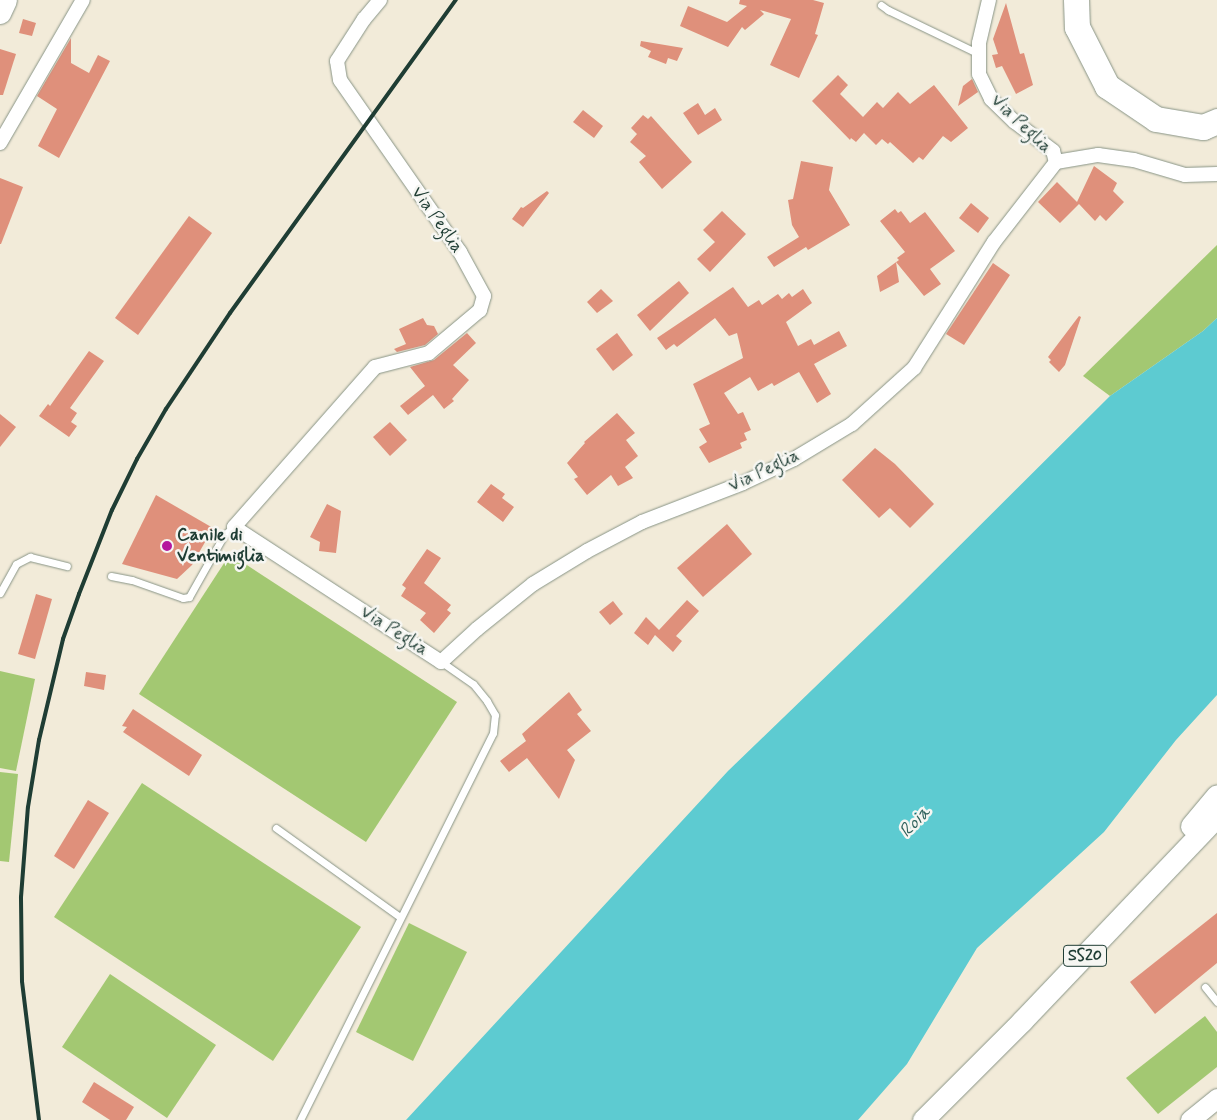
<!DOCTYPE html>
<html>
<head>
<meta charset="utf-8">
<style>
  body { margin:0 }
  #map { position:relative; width:1217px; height:1120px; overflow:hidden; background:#f2ebd9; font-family:Mynerve,sans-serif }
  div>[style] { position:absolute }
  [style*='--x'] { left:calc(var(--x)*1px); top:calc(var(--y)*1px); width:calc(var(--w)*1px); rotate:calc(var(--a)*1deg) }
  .green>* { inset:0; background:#a3c872 }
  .water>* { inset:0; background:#5dcbd1 }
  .building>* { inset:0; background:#df907b }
  .roads { filter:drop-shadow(0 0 1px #889486) drop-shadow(0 0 1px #889486) }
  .lane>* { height:7px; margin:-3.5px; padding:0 3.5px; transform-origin:3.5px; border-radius:3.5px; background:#fff }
  .street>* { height:14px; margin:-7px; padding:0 7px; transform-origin:7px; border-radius:7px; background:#fff }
  .secondary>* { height:19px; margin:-9.5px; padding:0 9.5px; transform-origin:9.5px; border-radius:9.5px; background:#fff }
  .primary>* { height:21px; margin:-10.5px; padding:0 10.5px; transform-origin:10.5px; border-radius:10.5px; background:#fff }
  .highway>* { height:25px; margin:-12.5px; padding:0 12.5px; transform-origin:12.5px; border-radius:12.5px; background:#fff }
  .rail>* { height:4px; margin:-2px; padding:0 2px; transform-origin:2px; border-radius:2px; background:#1f3d34 }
  .dots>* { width:14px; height:14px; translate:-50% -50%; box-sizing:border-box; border:2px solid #f6f6f2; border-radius:50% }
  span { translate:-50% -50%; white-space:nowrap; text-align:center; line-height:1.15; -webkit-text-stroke:5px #f6f6f2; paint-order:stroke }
  .shield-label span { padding:1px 4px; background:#f6f6f2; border:1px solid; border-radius:4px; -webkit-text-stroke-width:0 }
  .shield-label { font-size:16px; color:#1f3d34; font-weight:700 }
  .street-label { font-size:18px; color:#1f3d34 }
  .poi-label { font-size:18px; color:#1f3d34; font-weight:700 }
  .left { translate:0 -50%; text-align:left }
  .water-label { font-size:19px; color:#2e605b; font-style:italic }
</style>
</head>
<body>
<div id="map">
  <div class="green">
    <i style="clip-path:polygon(1217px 245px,1217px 318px,1203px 331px,1110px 396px,1083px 376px)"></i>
    <i style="clip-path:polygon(230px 554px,457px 702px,366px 842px,139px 694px)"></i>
    <i style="clip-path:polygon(0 671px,35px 679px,16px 771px,0 768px)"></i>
    <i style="clip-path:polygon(0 772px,18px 774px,9px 862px,0 861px)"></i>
    <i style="clip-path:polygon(142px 783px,361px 927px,273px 1061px,54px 917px)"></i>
    <i style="clip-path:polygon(409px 923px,467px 952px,413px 1061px,356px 1032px)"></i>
    <i style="clip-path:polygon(110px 974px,216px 1045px,167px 1118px,62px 1047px)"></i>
    <i style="clip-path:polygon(1205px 1016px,1217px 1032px,1217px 1067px,1158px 1114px,1126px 1078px)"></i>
  </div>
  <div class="water">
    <i style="clip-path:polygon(1217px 318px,1217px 695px,1176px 740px,1104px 832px,977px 948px,907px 1064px,858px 1120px,406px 1120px,728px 771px,901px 604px,1110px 396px,1203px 331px)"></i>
  </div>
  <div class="building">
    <i style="clip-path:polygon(740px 0,813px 0,824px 3px,815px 34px,818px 35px,799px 78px,770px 65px,791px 19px,760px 10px,764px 14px,745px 30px,742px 27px,728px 47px,680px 26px,688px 6px,727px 22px,747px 6px,739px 4px)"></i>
    <i style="clip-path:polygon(1006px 3px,1020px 54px,1024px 53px,1033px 85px,1016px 94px,1002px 66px,996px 68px,992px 55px,998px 54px,993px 39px)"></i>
    <i style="clip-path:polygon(23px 19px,36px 23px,32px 36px,19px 33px)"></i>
    <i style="clip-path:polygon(71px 38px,71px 63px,89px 73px,98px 55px,110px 61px,59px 158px,38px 146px,57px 109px,37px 96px)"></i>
    <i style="clip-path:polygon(641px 41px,683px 48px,677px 61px,668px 58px,666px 64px,648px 57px,651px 51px,640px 46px)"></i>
    <i style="clip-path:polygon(0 49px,16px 54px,3px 95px,0 95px)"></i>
    <i style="clip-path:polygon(838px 75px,848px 85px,840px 94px,863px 117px,877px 102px,883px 108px,898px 92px,910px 104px,934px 85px,968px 128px,951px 142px,943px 136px,923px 160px,919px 157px,913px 163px,890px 142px,888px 144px,882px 139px,876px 145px,864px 133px,856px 142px,851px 138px,850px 140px,812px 101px)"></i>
    <i style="clip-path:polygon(972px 79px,978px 92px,958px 106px,963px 86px)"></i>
    <i style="clip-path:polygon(698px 103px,705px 115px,715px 108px,722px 120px,698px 135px,683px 113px)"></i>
    <i style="clip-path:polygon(583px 110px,603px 126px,594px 138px,573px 122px)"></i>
    <i style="clip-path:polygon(643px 115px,648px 119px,651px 116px,692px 162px,662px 189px,639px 162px,646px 156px,630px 142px,637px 134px,631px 128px)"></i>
    <i style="clip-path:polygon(801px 161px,833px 167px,829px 190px,850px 225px,808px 250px,806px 247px,774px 267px,767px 257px,799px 237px,792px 225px,788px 200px,793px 199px)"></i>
    <i style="clip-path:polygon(1094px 166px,1117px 183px,1113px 191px,1124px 202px,1106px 221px,1100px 215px,1095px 221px,1079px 204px,1060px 223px,1038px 202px,1057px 182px,1077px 202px)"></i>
    <i style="clip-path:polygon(0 178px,23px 187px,1px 244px,0 244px)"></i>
    <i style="clip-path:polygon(547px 191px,549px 193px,523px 227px,512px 219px,521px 207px,523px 208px)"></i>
    <i style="clip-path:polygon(971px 203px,989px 218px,978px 233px,959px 218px)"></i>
    <i style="clip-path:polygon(895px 209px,898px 213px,901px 211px,910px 223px,925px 212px,955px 251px,930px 269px,941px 284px,924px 296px,896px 262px,899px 282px,880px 292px,877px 276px,899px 260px,897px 258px,905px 252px,880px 221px)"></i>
    <i style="clip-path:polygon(722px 211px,746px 234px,710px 272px,697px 259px,715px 242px,703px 230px)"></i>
    <i style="clip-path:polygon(189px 216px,212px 233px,138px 335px,115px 318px)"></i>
    <i style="clip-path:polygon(993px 263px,1010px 275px,964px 345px,946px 334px)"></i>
    <i style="clip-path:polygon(679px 281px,689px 293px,650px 331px,637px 315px)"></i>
    <i style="clip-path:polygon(733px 287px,748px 307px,759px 300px,762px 305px,778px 294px,782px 299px,789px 293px,792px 297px,803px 289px,812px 303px,786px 322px,798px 346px,811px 339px,814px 345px,839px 331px,847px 346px,814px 364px,831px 394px,817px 403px,799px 372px,774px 386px,772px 383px,758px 391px,750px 377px,724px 393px,738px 414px,743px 412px,751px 430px,744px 433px,747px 440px,740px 443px,742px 448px,709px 463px,699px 447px,707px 442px,699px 429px,710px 424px,693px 384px,743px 358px,737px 333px,729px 336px,715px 318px,677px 347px,674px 344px,666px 350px,657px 338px)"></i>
    <i style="clip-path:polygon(601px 289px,613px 301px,597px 313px,587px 302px)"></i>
    <i style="clip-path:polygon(1079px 316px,1081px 317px,1065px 365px,1059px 372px,1049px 362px,1051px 360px,1048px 357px)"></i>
    <i style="clip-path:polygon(423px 318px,427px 325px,434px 326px,438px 334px,425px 345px,397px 352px,394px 349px,406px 344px,399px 329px)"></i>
    <i style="clip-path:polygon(467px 333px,476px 343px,453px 365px,469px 380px,452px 399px,454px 401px,444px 409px,433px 395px,408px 415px,400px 406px,425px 386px,410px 367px,434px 360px)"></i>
    <i style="clip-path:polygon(617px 333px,633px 355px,613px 371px,596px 349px)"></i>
    <i style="clip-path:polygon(89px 351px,104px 361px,70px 408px,77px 413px,71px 422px,77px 426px,69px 437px,39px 416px,48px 404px,50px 406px)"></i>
    <i style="clip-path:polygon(617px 413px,635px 433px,626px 440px,638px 456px,625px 467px,633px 478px,618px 486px,611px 475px,587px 495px,574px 479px,578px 477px,567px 463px,585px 443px,584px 442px)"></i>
    <i style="clip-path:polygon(0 414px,16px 427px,0 447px)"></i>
    <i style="clip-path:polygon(390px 422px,407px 440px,390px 456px,373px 437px)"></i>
    <i style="clip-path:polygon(875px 448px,895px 464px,934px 504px,910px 528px,890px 508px,879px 518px,842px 480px)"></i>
    <i style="clip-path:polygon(491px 484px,505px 494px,502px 498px,514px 507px,503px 522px,477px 502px)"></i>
    <i style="clip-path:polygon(156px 495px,213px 528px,192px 565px,177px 579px,122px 564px)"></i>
    <i style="clip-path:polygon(327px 504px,341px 511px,336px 553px,319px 551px,320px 542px,310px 537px)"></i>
    <i style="clip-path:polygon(727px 524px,752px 554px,703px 597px,677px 568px)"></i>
    <i style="clip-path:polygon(427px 549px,441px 558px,424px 583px,451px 605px,447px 610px,451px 613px,434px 633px,420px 620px,426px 613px,401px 596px,406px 588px,402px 585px)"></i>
    <i style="clip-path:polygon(36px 594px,52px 599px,35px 659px,18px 654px)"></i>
    <i style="clip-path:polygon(687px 600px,699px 611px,676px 636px,682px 641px,673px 652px,655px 635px,648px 645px,634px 633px,646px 617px,659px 630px)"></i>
    <i style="clip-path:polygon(613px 601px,623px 614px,610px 625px,599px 612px)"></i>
    <i style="clip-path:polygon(86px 672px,106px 675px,104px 690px,84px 686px)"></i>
    <i style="clip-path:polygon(569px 692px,582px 710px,577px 714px,591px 731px,567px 750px,575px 760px,559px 799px,527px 758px,509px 772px,500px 761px,526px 741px,522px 734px)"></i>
    <i style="clip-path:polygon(133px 709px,202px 755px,189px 776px,123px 732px,127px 727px,122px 726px)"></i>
    <i style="clip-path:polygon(88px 800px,109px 813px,74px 869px,54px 856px)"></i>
    <i style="clip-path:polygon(1217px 913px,1217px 963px,1155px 1014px,1130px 982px)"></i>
    <i style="clip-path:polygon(94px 1082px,134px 1107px,126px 1120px,110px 1120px,82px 1102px)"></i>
  </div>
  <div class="roads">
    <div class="lane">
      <i style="--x:881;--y:5;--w:9;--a:36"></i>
      <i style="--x:888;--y:10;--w:101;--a:25.8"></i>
      <i style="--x:111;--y:576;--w:21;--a:11"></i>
      <i style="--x:132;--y:580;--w:54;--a:19.4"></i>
      <i style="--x:183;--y:598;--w:6;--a:-9"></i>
      <i style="--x:189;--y:597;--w:71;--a:-60.6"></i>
      <i style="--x:224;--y:535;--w:13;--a:-39"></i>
      <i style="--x:0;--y:593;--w:33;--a:-61"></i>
      <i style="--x:16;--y:564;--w:16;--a:-27"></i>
      <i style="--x:30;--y:557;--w:38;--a:14"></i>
      <i style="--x:276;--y:828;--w:153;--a:35.7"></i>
      <i style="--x:1205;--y:987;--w:19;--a:51"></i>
      <i style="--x:300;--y:1120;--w:432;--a:-63.5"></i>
      <i style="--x:493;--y:733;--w:18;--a:-84"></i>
      <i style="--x:495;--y:715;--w:16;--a:-120"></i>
      <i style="--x:487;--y:701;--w:22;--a:-129"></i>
      <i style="--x:473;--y:684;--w:39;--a:-145"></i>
    </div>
    <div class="street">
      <i style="--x:380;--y:0;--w:25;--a:130"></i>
      <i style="--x:364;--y:19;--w:50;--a:122.7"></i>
      <i style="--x:337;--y:61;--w:19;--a:81"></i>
      <i style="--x:340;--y:80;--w:210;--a:55.1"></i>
      <i style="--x:460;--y:252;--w:50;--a:61.4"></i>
      <i style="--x:484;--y:296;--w:15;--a:106"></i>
      <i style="--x:480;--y:310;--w:67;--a:139.9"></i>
      <i style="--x:429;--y:353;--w:56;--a:165.5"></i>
      <i style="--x:375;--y:367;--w:213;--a:131.4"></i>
      <i style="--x:234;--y:527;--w:247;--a:33.1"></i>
      <i style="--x:441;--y:662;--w:49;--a:-42.5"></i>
      <i style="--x:477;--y:629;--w:72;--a:-38.8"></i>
      <i style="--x:533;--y:584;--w:63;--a:-31.4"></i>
      <i style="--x:587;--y:551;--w:62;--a:-27.8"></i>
      <i style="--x:642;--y:522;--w:108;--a:-21.1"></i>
      <i style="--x:743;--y:483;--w:56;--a:-25.2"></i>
      <i style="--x:794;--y:459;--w:68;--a:-31.1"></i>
      <i style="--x:852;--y:424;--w:84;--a:-42.1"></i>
      <i style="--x:914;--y:368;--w:149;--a:-57.6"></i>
      <i style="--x:994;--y:242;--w:101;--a:-52.2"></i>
      <i style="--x:1056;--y:162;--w:43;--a:-9.5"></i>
      <i style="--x:1098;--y:155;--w:36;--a:8"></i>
      <i style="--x:1134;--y:160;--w:53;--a:16.4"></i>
      <i style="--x:1185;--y:175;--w:32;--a:-2"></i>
      <i style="--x:989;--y:0;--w:44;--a:103.1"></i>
      <i style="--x:979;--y:43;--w:31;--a:90"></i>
      <i style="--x:979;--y:74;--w:28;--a:64"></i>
      <i style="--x:991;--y:99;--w:33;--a:44"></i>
      <i style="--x:1015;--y:122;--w:48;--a:37.3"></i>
      <i style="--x:1053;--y:151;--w:11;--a:75"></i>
      <i style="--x:0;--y:143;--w:165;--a:-59.9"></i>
    </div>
    <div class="secondary">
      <i style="--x:1190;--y:1120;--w:35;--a:-39"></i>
    </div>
    <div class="primary">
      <i style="--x:0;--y:13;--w:14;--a:-65"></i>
      <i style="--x:1191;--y:826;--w:40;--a:-50"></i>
      <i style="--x:923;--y:1120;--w:140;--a:-45"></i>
      <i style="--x:1022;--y:1021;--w:283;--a:-46.4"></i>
    </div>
    <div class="highway">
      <i style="--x:1076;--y:0;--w:27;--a:88"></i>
      <i style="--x:1077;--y:27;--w:66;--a:63"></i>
      <i style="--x:1107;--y:86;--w:59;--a:34"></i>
      <i style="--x:1156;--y:119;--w:48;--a:9.7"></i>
      <i style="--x:1203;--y:127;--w:15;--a:-23"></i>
    </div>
  </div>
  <div class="rail">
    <i style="--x:39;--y:1120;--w:140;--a:-97"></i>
    <i style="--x:22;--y:981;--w:84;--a:-90.7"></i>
    <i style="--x:21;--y:897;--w:90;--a:-85.6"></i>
    <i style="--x:28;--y:807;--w:68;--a:-80.7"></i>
    <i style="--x:39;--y:740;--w:104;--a:-76.6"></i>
    <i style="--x:63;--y:639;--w:48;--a:-70.4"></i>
    <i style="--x:79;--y:594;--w:90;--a:-68.6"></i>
    <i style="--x:112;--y:510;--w:57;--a:-63.9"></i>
    <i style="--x:137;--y:459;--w:58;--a:-59.9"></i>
    <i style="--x:166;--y:409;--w:115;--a:-56.3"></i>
    <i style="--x:230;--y:313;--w:386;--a:-54.2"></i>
  </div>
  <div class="dots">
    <i style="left:167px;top:546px;background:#b5179e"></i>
  </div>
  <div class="shield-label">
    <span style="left:1085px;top:956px">SS20</span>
  </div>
  <div class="street-label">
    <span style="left:1021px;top:124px;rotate:44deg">Via Peglia</span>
    <span style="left:437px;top:220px;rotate:55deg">Via Peglia</span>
    <span style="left:764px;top:471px;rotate:-25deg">Via Peglia</span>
    <span style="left:394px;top:631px;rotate:33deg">Via Peglia</span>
  </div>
  <div class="poi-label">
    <span class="left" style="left:177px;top:546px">Canile di<br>Ventimiglia</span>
  </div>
  <div class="water-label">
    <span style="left:915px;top:822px;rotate:-46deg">Roia</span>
  </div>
</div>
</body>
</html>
